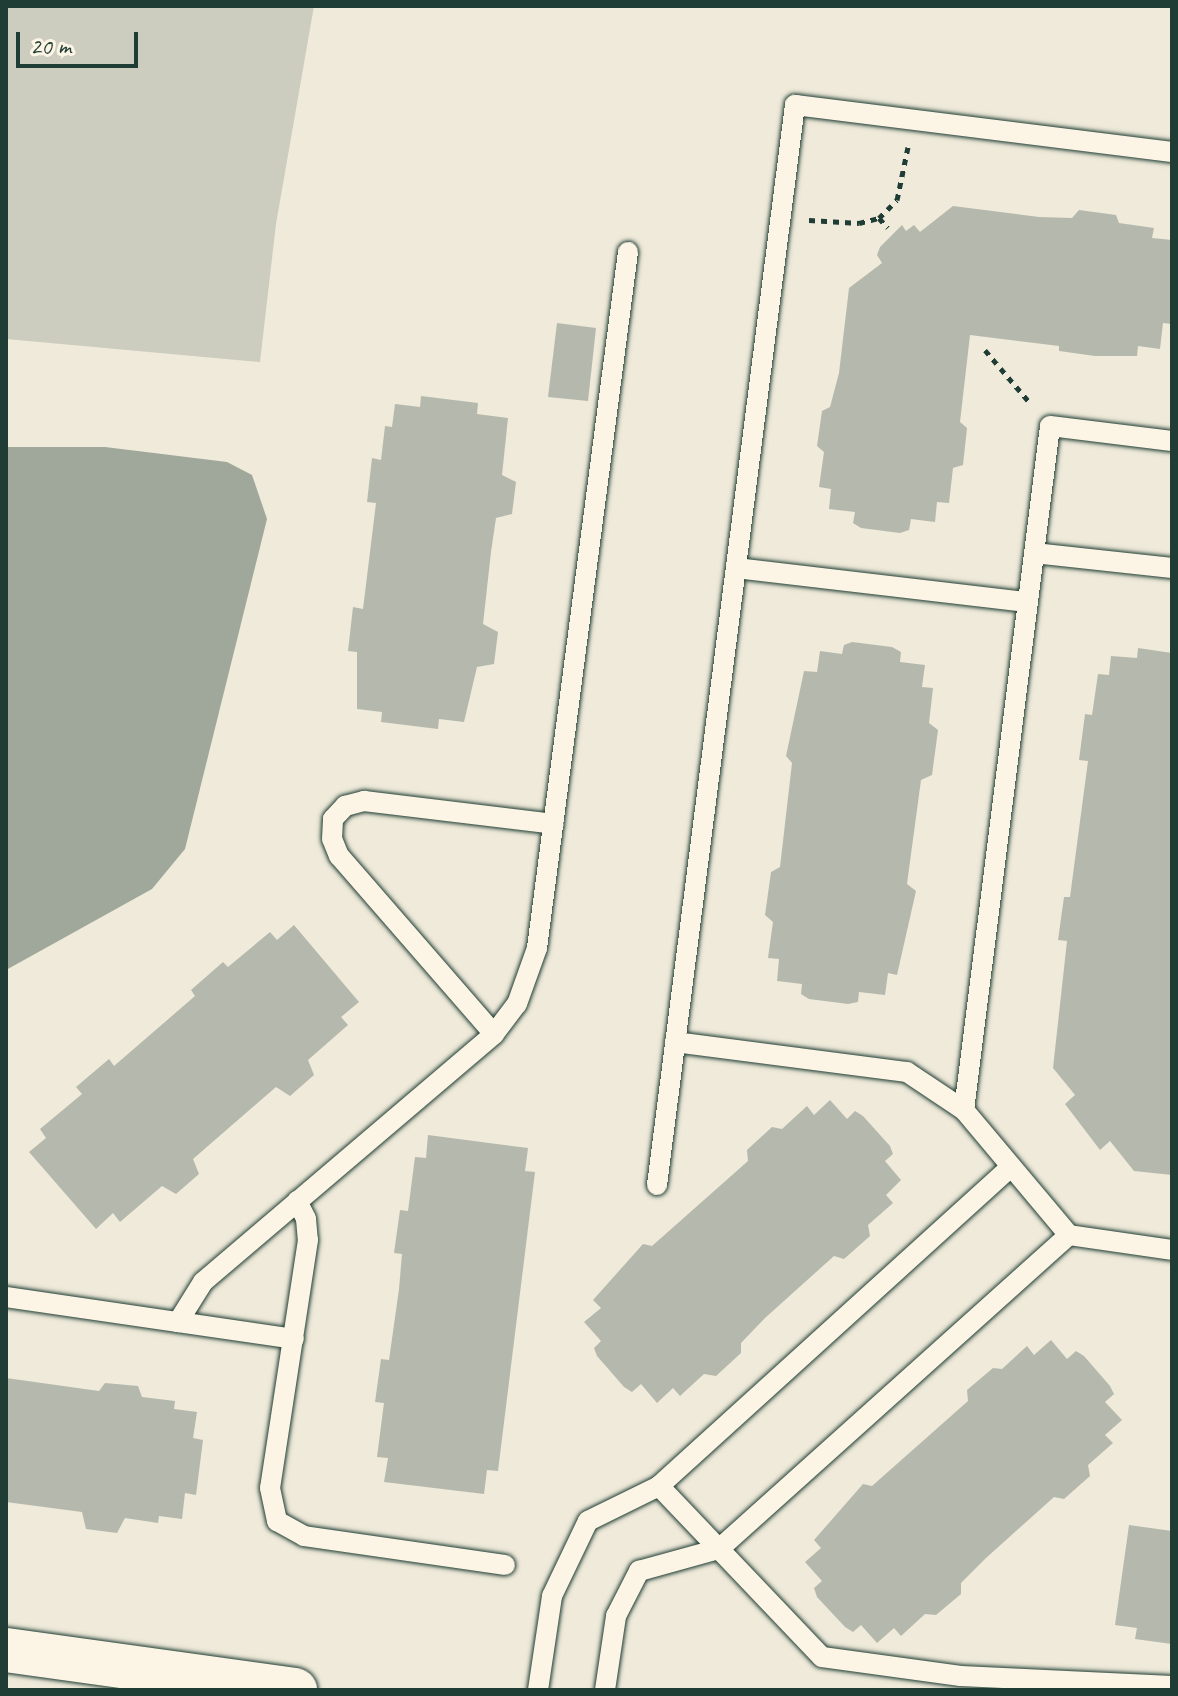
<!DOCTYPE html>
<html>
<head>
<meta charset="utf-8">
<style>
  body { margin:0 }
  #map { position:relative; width:1178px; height:1696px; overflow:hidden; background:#efeada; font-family:Caveat,sans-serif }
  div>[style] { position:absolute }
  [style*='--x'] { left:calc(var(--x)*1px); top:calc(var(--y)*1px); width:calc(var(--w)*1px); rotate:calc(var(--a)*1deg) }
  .green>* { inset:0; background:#cccdbf }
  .water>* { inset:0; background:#9fa89a }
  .building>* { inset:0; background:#b5b9ad }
  .path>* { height:5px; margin-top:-2.5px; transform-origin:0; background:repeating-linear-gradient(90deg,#1f3d34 0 6px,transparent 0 12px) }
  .roads { filter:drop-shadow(0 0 2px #1f3d34) drop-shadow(0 0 2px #1f3d34) }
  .service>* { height:20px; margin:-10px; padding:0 10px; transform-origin:10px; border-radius:10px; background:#fcf5e5 }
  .tertiary>* { height:44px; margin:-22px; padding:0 22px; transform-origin:22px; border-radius:22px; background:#fcf5e5 }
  span { translate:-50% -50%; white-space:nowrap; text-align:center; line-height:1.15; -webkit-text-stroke:7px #fcf5e5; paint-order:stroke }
  .frame { position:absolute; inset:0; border:8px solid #1f3d34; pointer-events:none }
  .scale { position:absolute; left:16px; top:32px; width:122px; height:36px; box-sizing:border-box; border:4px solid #1f3d34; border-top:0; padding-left:10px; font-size:24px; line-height:28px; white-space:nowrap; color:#1f3d34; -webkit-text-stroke:6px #fcf5e5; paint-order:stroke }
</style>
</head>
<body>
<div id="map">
  <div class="green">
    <i style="clip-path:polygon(6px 6px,314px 6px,276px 224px,260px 362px,6px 339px)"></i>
  </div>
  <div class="water">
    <i style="clip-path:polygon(6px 447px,105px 447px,227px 462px,252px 475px,267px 519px,185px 849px,152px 889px,6px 970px)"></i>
  </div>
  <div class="building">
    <i style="clip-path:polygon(953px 206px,1039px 217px,1072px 218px,1079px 210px,1116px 215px,1119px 223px,1154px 228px,1152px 238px,1172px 240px,1172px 324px,1163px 323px,1160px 349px,1138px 346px,1137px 356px,1095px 356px,1059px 351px,1059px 346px,970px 335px,960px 422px,967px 428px,963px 465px,953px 468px,949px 503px,937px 502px,935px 522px,911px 519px,909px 530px,900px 533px,861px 528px,853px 523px,855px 512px,829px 509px,831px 489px,819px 487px,824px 452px,817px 446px,822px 411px,830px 407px,839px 373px,849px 288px,882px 263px,877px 255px,880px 247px,902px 225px,906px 231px,914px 225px,920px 232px)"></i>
    <i style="clip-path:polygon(557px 323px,596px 328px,588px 401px,548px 397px)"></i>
    <i style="clip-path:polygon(421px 396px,478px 403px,477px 414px,508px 418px,502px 475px,516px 482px,512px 514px,496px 518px,491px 552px,483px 624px,498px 632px,494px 664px,477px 667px,464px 722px,439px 719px,438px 729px,381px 722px,382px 712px,357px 709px,357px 652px,348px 651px,353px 607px,363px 609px,376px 503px,367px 502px,372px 458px,381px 460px,385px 426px,392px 427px,395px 404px,420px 407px)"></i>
    <i style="clip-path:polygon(852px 642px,892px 647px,901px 652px,900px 662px,925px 665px,922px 687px,933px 688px,929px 723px,938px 730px,932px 775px,921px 780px,907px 884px,916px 891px,897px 975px,888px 973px,885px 995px,859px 992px,858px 1002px,848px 1004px,809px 999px,801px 994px,802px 984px,777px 981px,779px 959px,768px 958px,773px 922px,765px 915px,771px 872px,780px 867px,792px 763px,786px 756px,804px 671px,817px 672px,820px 651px,842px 654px,844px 645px)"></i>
    <i style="clip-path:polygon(1138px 648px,1172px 653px,1172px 1175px,1134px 1171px,1110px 1141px,1100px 1150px,1065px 1104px,1075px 1095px,1053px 1068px,1067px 941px,1058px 940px,1064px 897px,1070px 897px,1088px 761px,1079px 760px,1085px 714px,1092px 715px,1098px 674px,1109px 675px,1111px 656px,1137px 658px)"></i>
    <i style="clip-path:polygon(294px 925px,359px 1002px,341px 1017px,348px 1025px,308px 1060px,314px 1075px,290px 1096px,276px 1087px,193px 1159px,199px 1174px,176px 1194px,162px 1186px,120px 1222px,113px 1213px,96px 1229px,29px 1152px,46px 1138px,40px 1129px,82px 1094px,76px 1087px,109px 1059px,114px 1066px,195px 996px,191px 990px,223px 962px,228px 967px,270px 932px,277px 940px)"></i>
    <i style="clip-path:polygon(830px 1100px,847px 1119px,855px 1111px,863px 1116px,890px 1146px,893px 1154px,885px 1161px,901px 1180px,886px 1195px,893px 1203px,868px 1225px,870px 1236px,844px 1259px,834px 1256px,765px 1318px,741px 1343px,741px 1353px,716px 1376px,704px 1374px,680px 1396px,673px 1388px,657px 1403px,641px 1384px,632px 1392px,624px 1387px,597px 1356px,594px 1348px,601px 1341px,584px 1322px,601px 1308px,593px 1300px,643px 1244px,652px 1246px,748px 1161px,747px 1150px,772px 1127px,782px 1129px,807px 1106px,814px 1115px)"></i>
    <i style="clip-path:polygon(428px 1135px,528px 1148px,525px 1171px,535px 1172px,498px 1471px,487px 1470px,484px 1494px,384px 1482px,388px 1458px,377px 1457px,384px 1403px,375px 1402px,381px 1359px,389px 1360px,399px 1289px,402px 1254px,394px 1253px,400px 1210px,408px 1211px,415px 1157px,426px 1158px)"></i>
    <i style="clip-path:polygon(1051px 1340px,1067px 1359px,1076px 1351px,1084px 1356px,1110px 1386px,1114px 1394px,1105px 1402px,1122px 1420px,1105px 1435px,1113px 1443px,1088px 1465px,1090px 1476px,1064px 1499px,1054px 1497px,986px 1558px,961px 1583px,961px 1594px,936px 1615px,925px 1614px,901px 1636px,894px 1628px,877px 1643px,861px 1625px,853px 1632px,845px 1627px,817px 1597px,814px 1588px,822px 1581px,805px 1562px,821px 1548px,814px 1540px,863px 1484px,872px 1486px,968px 1401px,967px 1390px,993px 1368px,1002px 1369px,1027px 1346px,1034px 1355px)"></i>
    <i style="clip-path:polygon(6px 1378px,99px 1391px,105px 1383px,138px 1386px,142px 1397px,175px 1401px,174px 1409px,197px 1412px,193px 1438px,203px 1440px,196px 1495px,185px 1493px,182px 1519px,159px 1516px,158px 1523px,125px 1518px,117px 1533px,86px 1529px,82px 1512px,6px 1502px)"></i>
    <i style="clip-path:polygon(1129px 1525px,1172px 1531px,1172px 1644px,1135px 1639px,1137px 1628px,1115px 1625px)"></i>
  </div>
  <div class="path">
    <i style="--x:879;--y:218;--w:13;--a:48"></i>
    <i style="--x:809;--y:220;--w:50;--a:3.4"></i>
    <i style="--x:859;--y:223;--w:21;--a:-14"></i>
    <i style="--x:879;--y:218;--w:25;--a:-45"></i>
    <i style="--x:897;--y:200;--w:54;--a:-78.3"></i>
    <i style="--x:985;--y:350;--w:71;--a:49.6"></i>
  </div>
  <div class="roads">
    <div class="service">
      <i style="--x:1034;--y:553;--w:139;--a:6.2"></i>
      <i style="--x:736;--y:568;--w:293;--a:6.7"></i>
      <i style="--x:494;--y:1034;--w:236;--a:-131"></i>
      <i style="--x:339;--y:856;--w:18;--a:-112"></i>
      <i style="--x:332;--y:839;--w:20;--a:-87"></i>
      <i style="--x:333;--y:819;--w:18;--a:-47"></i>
      <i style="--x:345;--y:806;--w:20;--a:-15"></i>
      <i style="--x:364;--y:801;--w:191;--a:6.9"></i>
      <i style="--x:675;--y:1042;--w:234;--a:7.4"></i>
      <i style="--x:907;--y:1072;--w:69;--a:33.7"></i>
      <i style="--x:964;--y:1110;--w:163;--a:50"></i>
      <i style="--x:1069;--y:1235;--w:104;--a:8.3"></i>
      <i style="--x:964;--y:1110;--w:689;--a:-82.83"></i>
      <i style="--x:1050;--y:426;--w:123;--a:7"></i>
      <i style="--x:657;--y:1185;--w:1089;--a:-82.72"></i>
      <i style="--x:795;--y:105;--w:380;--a:7.1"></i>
      <i style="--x:297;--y:1201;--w:20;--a:63"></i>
      <i style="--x:306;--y:1219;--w:21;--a:85"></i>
      <i style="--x:308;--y:1240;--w:251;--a:98.7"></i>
      <i style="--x:270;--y:1488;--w:34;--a:78"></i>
      <i style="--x:277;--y:1521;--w:31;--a:29"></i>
      <i style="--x:304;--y:1536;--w:203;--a:8.2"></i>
      <i style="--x:6;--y:1297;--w:174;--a:8.3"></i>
      <i style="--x:178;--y:1322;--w:47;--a:-58"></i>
      <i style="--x:203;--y:1282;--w:382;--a:-40.4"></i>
      <i style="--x:494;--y:1034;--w:38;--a:-53"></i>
      <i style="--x:517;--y:1004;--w:59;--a:-70.3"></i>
      <i style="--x:537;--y:948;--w:702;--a:-82.55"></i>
      <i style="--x:178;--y:1322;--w:117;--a:8.3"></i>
      <i style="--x:659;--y:1486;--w:236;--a:46.4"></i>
      <i style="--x:822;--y:1657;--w:140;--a:7.8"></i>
      <i style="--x:961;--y:1676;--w:211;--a:2.7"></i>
      <i style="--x:538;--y:1690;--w:95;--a:-81.5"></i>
      <i style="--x:552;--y:1596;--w:83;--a:-64.4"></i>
      <i style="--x:588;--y:1521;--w:79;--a:-26.2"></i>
      <i style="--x:659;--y:1486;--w:472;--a:-42.2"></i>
      <i style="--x:605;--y:1690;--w:75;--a:-81.5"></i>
      <i style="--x:616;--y:1616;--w:51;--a:-62.9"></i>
      <i style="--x:639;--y:1571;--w:83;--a:-15.4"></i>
      <i style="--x:719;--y:1549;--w:470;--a:-41.9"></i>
    </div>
    <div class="tertiary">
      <i style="--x:6;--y:1650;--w:292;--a:7.9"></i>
    </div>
  </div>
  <div class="frame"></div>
  <div class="scale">20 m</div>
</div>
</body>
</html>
